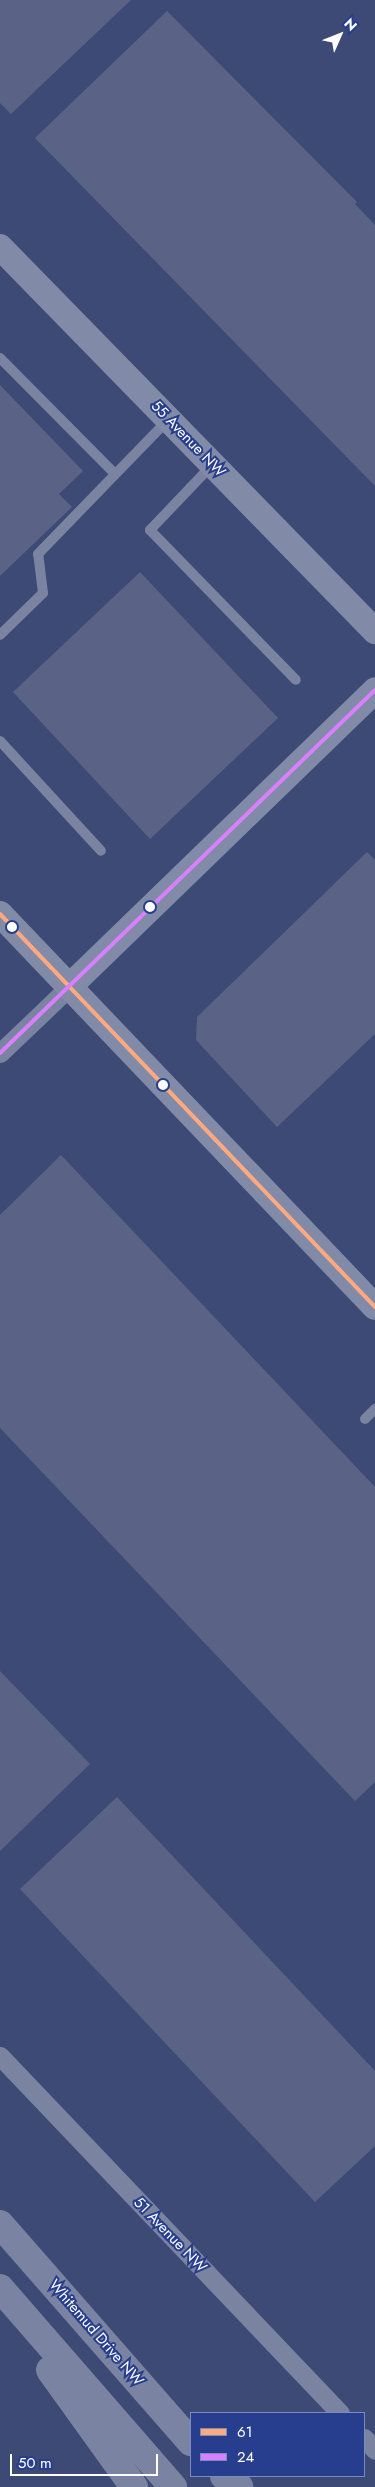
<!DOCTYPE html>
<html>
<head>
<meta charset="utf-8">
<style>
  body { margin:0 }
  #map { position:relative; width:375px; height:2487px; overflow:hidden; background:#3e4a76; font-family:Jost,sans-serif }
  div>[style] { position:absolute }
  [style*='--x'] { left:calc(var(--x)*1px); top:calc(var(--y)*1px); width:calc(var(--w)*1px); rotate:calc(var(--a)*1deg) }
  .building>* { inset:0; background:#5a6386 }
  .lane>* { height:10px; margin:-5px; padding:0 5px; transform-origin:5px; border-radius:5px; background:#7a84a1 }
  .street>* { height:19px; margin:-9.5px; padding:0 9.5px; transform-origin:9.5px; border-radius:9.5px; background:#7a84a1 }
  .secondary>* { height:26px; margin:-13px; padding:0 13px; transform-origin:13px; border-radius:13px; background:#818aa6 }
  .highway>* { height:28px; margin:-14px; padding:0 14px; transform-origin:14px; border-radius:14px; background:#7a83a1 }
  .bus-1>* { height:4px; margin:-2px; padding:0 2px; transform-origin:2px; border-radius:2px; background:#ffa980 }
  .bus-2>* { height:4px; margin:-2px; padding:0 2px; transform-origin:2px; border-radius:2px; background:#d880ff }
  .dots>* { width:14px; height:14px; translate:-50% -50%; box-sizing:border-box; border:2px solid #273d8d; border-radius:50% }
  span { translate:-50% -50%; white-space:nowrap; text-align:center; line-height:1.15; -webkit-text-stroke:4px #273d8d; paint-order:stroke }
  .street-label { font-size:15px; color:#fff }
  .legend { position:absolute; left:190px; top:2412px; width:175px; height:65px; box-sizing:border-box; background:#273d8d; border:1px solid #7d8bbb; margin:0; padding:6px 9px; list-style:none; font-size:15px; color:#fff }
  .legend li { display:flex; align-items:center; gap:10px; height:25px }
  .legend b { width:25px; border:1px solid #7d8bbb }
  .north { position:absolute; left:315px; top:10px; width:50px; height:50px; -webkit-text-stroke:4px #273d8d; paint-order:stroke; rotate:46deg; font-size:14px; font-weight:700; line-height:20px; text-align:center; color:#fff }
  .north::after { content:''; display:block; margin:auto; width:18px; height:22px; background:#fff; clip-path:polygon(50% 0,100% 100%,50% 72%,0 100%) }
  .scale { position:absolute; left:10px; top:2454px; width:148px; height:22px; box-sizing:border-box; border:2px solid #fff; border-top:0; padding-left:6px; font-size:15px; line-height:18px; white-space:nowrap; color:#fff; -webkit-text-stroke:4px #273d8d; paint-order:stroke }
</style>
</head>
<body>
<div id="map">
  <div class="building">
    <i style="clip-path:polygon(0 0,131px 0,11px 114px,0 103px)"></i>
    <i style="clip-path:polygon(167px 11px,357px 202px,355px 204px,375px 225px,375px 486px,35px 138px)"></i>
    <i style="clip-path:polygon(0 385px,83px 471px,59px 494px,72px 507px,0 576px)"></i>
    <i style="clip-path:polygon(140px 572px,278px 718px,150px 839px,13px 692px)"></i>
    <i style="clip-path:polygon(367px 852px,375px 860px,375px 1034px,277px 1127px,196px 1040px,197px 1017px)"></i>
    <i style="clip-path:polygon(61px 1155px,375px 1487px,375px 1782px,355px 1801px,0 1428px,0 1215px)"></i>
    <i style="clip-path:polygon(0 1671px,90px 1764px,0 1851px)"></i>
    <i style="clip-path:polygon(117px 1797px,375px 2071px,375px 2146px,315px 2202px,20px 1889px)"></i>
  </div>
  <div class="lane">
    <i style="--x:0;--y:358;--w:163;--a:45.2"></i>
    <i style="--x:212;--y:465;--w:90;--a:133.6"></i>
    <i style="--x:150;--y:530;--w:209;--a:45.8"></i>
    <i style="--x:0;--y:635;--w:60;--a:-44.3"></i>
    <i style="--x:43;--y:593;--w:39;--a:-97"></i>
    <i style="--x:38;--y:554;--w:187;--a:-45.9"></i>
    <i style="--x:0;--y:741;--w:149;--a:47.4"></i>
    <i style="--x:365;--y:1419;--w:14;--a:-45"></i>
  </div>
  <div class="street">
    <i style="--x:0;--y:1053;--w:97;--a:-43.7"></i>
    <i style="--x:0;--y:2056;--w:493;--a:46.4"></i>
    <i style="--x:364;--y:2438;--w:16;--a:47"></i>
  </div>
  <div class="secondary">
    <i style="--x:0;--y:247;--w:537;--a:45.68"></i>
    <i style="--x:0;--y:914;--w:543;--a:46.34"></i>
    <i style="--x:70;--y:986;--w:425;--a:-44.1"></i>
  </div>
  <div class="highway">
    <i style="--x:0;--y:2224;--w:290;--a:48.8"></i>
    <i style="--x:0;--y:2288;--w:264;--a:49"></i>
    <i style="--x:50;--y:2370;--w:144;--a:54.3"></i>
    <i style="--x:224;--y:2476;--w:19;--a:36"></i>
  </div>
  <div class="bus-1">
    <i style="--x:0;--y:914;--w:543;--a:46.34"></i>
  </div>
  <div class="bus-2">
    <i style="--x:0;--y:1053;--w:522;--a:-44.07"></i>
  </div>
  <div class="dots">
    <i style="left:150px;top:907px;background:#fff"></i>
    <i style="left:12px;top:927px;background:#fff"></i>
    <i style="left:163px;top:1085px;background:#fff"></i>
  </div>
  <div class="street-label">
    <span style="left:188px;top:439px;rotate:46deg">55 Avenue NW</span>
    <span style="left:170px;top:2235px;rotate:46deg">51 Avenue NW</span>
    <span style="left:96px;top:2333px;rotate:49deg">Whitemud Drive NW</span>
  </div>
  <ul class="legend">
  <li><b style="height:6px;background:#ffa980"></b>61</li>
  <li><b style="height:6px;background:#d880ff"></b>24</li>
  </ul>
  <div class="north">N</div>
  <div class="scale">50 m</div>
</div>
</body>
</html>
